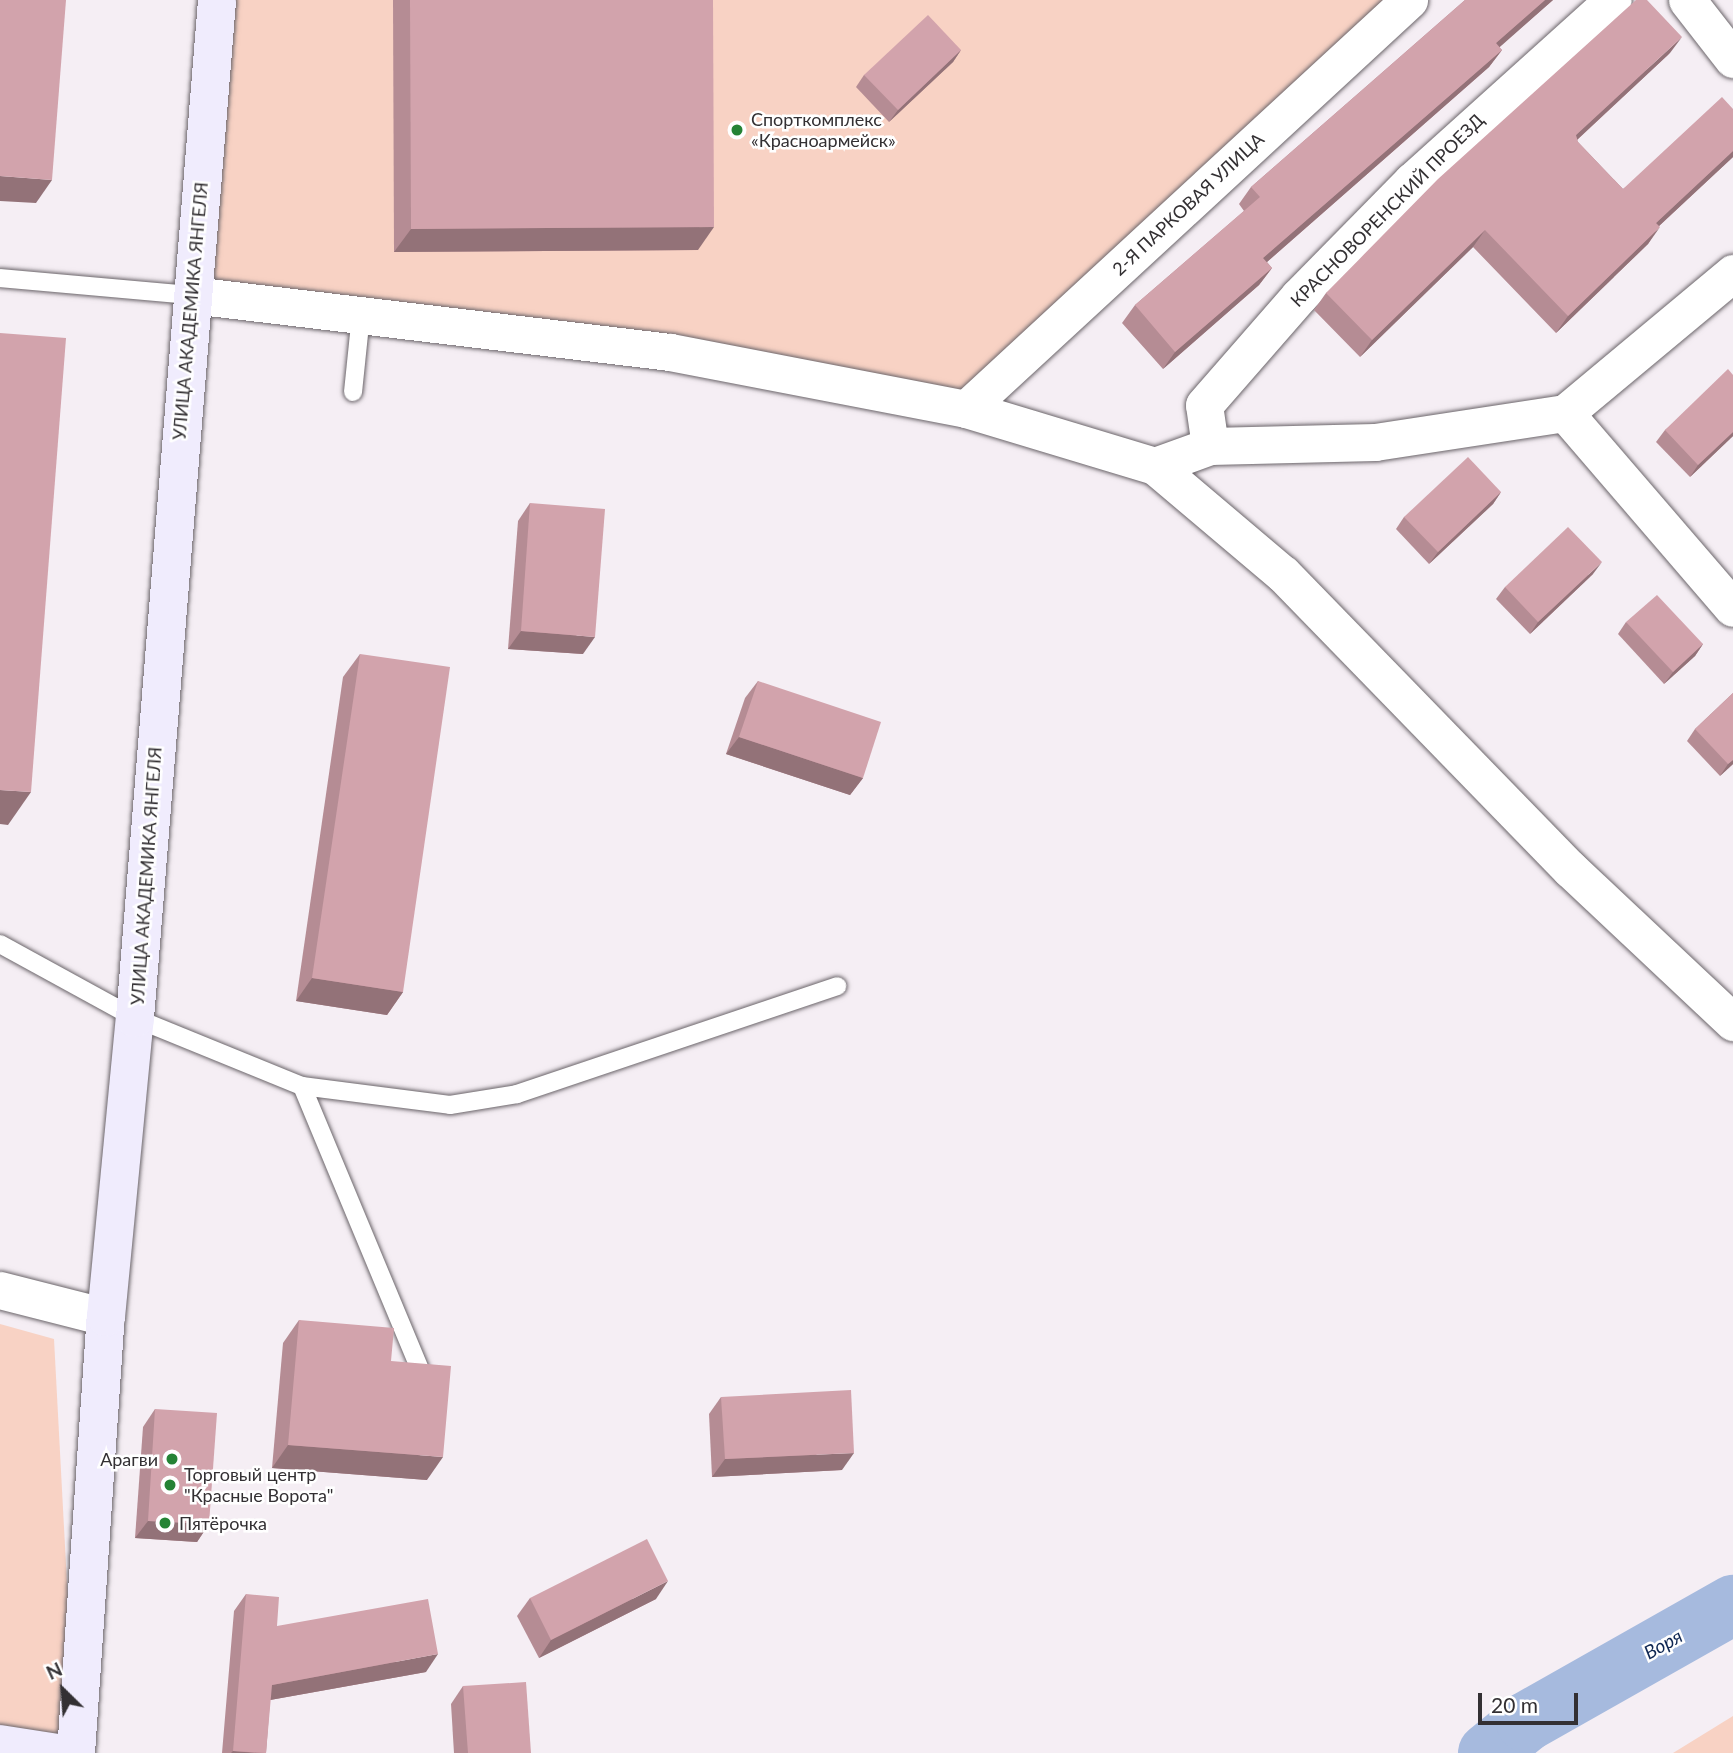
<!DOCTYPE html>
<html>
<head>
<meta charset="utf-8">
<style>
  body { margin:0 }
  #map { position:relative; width:1733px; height:1753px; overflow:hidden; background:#f5eef4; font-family:Lato,sans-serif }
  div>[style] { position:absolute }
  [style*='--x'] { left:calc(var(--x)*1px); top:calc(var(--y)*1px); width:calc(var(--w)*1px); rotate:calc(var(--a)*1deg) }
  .green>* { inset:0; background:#f8d2c4 }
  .river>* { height:60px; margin:-30px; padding:0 30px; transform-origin:30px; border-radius:30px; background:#a6bade }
  .roads { filter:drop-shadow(0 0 2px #6b656a) drop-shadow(0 0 2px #6b656a) }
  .lane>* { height:18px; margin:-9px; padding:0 9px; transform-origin:9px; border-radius:9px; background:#fff }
  .street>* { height:37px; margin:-18.5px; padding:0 18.5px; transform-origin:18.5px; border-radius:18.5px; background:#fff }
  .secondary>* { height:38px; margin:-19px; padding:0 19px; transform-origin:19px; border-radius:19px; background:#f0ecfd }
  .wall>* { inset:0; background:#b58c94 }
  .shaded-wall>* { inset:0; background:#937278 }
  .building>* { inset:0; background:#d2a3ac }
  .dots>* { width:19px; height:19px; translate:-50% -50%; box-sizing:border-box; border:4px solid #fff; border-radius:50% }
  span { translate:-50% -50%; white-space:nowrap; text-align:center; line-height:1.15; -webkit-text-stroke:5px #fff; paint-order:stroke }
  .poi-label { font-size:18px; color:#333033 }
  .left { translate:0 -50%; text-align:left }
  .right { translate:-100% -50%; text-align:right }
  .street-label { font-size:18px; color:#333033 }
  .water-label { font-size:19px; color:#0f2753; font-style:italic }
  .north { position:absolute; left:28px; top:1655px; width:70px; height:70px; -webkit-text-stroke:5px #fff; paint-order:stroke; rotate:335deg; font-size:19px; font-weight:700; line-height:28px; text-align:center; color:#333033 }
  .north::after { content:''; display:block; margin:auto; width:24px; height:32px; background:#333033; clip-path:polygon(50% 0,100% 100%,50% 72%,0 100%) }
  .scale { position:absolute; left:1478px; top:1693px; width:100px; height:32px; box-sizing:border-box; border:4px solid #333033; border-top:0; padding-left:9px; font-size:21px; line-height:24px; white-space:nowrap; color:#333033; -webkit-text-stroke:5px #fff; paint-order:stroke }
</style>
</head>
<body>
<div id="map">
  <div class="green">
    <i style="clip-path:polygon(217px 0,1409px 0,966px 409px,192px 295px)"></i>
    <i style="clip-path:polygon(0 1324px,54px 1339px,76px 1753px,0 1753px)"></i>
    <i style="clip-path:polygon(1733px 1716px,1733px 1753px,1673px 1753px)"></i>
  </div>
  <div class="river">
    <i style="--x:1488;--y:1753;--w:49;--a:-39.2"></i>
    <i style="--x:1526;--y:1722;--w:238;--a:-29.5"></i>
  </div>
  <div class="roads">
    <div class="lane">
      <i style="--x:0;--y:278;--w:193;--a:5.1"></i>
      <i style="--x:353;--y:392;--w:77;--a:-84.1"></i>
      <i style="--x:0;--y:944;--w:154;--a:28.7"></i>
      <i style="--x:135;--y:1018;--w:180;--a:22.2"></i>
      <i style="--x:302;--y:1086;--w:149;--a:7.3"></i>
      <i style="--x:450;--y:1105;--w:68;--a:-9.3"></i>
      <i style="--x:517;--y:1094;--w:338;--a:-18.6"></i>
      <i style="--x:302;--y:1086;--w:307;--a:67.4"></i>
    </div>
    <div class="street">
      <i style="--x:1687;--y:0;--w:75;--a:52.1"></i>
      <i style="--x:192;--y:295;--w:481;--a:6.8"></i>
      <i style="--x:670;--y:352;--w:301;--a:10.9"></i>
      <i style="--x:966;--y:409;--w:197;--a:16.8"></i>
      <i style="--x:1155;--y:466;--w:167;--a:40.2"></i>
      <i style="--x:1283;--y:574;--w:412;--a:45.8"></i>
      <i style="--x:1570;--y:869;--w:224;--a:43.2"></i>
      <i style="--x:966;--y:409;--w:603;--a:-42.71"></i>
      <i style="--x:1565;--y:413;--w:257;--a:49.3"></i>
      <i style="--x:1210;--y:446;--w:41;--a:-98.3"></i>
      <i style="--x:1204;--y:405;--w:145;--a:-48.9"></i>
      <i style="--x:1299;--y:296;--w:161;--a:-45.5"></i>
      <i style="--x:1412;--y:181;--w:270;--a:-42"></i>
      <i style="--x:1155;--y:466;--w:59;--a:-20"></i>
      <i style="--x:1210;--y:446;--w:165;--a:-1.4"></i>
      <i style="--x:1375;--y:442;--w:192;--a:-8.7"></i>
      <i style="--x:1565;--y:413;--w:219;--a:-39.8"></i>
      <i style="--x:0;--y:1290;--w:109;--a:14.3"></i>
    </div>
    <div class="secondary">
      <i style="--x:0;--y:1744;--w:59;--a:8.8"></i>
      <i style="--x:76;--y:1753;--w:437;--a:-86.1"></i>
      <i style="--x:106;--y:1317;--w:300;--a:-84.5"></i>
      <i style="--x:135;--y:1018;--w:1021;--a:-85.39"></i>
    </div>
  </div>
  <div class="wall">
    <i style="clip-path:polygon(393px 0,713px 0,698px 250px,394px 252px)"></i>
    <i style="clip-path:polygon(1465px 0,1553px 0,1499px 47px,1502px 50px,1489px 67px,1267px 262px,1272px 268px,1259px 285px,1163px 369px,1122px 323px,1135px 305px,1244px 211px,1239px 204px,1251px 187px)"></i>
    <i style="clip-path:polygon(961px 50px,953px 62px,889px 122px,856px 87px,864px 75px)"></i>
    <i style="clip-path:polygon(1670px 53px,1577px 140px,1578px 142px,1623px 189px,1733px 109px,1733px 157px,1659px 226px,1648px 244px,1556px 333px,1473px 247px,1360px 357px,1314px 310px,1326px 293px)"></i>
    <i style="clip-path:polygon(1733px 375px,1733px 436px,1690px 477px,1656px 442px,1665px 430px)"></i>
    <i style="clip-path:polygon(1501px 492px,1493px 504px,1429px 564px,1396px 529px,1404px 517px)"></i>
    <i style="clip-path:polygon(530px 503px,583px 654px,508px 649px,518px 521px)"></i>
    <i style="clip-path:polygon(1593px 574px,1530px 634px,1496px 599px,1505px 587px)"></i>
    <i style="clip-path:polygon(1626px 622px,1703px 644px,1695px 656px,1664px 684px,1618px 634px)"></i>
    <i style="clip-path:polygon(360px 654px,403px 992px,387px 1015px,296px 1001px,343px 677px)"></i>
    <i style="clip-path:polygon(758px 681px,863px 778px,850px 795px,726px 754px,745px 698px)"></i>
    <i style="clip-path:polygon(1733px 693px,1733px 764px,1720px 776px,1687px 741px,1695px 729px)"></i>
    <i style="clip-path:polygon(299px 1320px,391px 1361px,427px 1480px,272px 1468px,283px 1343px)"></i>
    <i style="clip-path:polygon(721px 1397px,842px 1470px,712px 1477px,709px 1414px)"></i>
    <i style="clip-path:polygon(155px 1409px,209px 1524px,197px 1542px,135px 1538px,143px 1427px)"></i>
    <i style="clip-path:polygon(246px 1594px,277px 1626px,426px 1672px,270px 1700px,266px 1753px,222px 1753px,234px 1611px)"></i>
    <i style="clip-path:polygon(530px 1598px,656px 1599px,539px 1658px,517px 1616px)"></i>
    <i style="clip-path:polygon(463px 1686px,531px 1753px,454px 1753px,451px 1704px)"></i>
  </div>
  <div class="shaded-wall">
    <i style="clip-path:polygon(1545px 0,1553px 0,1484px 61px,1496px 43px)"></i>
    <i style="clip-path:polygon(1682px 37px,1670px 53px,1564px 152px,1576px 135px)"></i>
    <i style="clip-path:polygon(961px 50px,953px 62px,889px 122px,898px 110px)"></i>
    <i style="clip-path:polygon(1502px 50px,1489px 67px,1251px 276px,1263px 258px)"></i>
    <i style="clip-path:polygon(1733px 151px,1733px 157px,1644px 240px,1656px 223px)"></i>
    <i style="clip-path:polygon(0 176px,52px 180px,36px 203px,0 201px)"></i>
    <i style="clip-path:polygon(714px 227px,698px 250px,394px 252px,411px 229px)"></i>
    <i style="clip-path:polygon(1660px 227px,1648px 244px,1556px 333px,1568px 316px)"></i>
    <i style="clip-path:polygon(1485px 230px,1473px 247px,1360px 357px,1372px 340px)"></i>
    <i style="clip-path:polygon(1272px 268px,1259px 285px,1163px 369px,1175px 352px)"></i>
    <i style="clip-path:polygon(1733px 432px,1733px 436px,1690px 477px,1698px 465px)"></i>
    <i style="clip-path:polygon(1501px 492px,1493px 504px,1429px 564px,1438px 552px)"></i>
    <i style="clip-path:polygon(1602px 562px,1593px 574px,1530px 634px,1538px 622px)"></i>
    <i style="clip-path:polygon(521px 631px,595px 637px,583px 654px,508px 649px)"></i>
    <i style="clip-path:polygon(1703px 644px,1695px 656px,1664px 684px,1673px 672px)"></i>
    <i style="clip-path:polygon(739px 737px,863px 778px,850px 795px,726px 754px)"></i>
    <i style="clip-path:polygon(1733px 760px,1733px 764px,1720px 776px,1728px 764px)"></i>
    <i style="clip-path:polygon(0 790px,31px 792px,8px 825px,0 824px)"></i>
    <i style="clip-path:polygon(312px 978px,403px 992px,387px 1015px,296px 1001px)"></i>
    <i style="clip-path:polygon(288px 1445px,443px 1457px,427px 1480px,272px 1468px)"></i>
    <i style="clip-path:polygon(854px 1453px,842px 1470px,712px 1477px,725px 1459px)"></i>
    <i style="clip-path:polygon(148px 1521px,209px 1524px,197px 1542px,135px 1538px)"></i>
    <i style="clip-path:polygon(668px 1581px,656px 1599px,539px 1658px,551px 1640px)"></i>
    <i style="clip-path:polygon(438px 1654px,426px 1672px,259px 1702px,272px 1685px)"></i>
    <i style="clip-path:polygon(233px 1751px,257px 1753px,231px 1753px)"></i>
  </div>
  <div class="building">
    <i style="clip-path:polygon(0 0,66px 0,52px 180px,0 176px)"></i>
    <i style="clip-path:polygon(410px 0,713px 0,714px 227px,411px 229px)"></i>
    <i style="clip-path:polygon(1465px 0,1545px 0,1496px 43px,1502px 50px,1263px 258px,1272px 268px,1175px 352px,1135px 305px,1260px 197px,1251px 187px)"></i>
    <i style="clip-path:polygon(1636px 0,1647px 0,1682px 37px,1576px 135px,1578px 142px,1623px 189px,1722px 97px,1733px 109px,1733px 151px,1656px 223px,1660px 227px,1568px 316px,1485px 230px,1372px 340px,1326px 293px,1438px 179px)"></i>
    <i style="clip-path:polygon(928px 15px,961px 50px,898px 110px,864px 75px)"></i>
    <i style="clip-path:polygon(0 333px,66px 338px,31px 792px,0 790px)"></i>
    <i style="clip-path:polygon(1728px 369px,1733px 375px,1733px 432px,1698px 465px,1665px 430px)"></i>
    <i style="clip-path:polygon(1468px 457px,1501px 492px,1438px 552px,1404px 517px)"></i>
    <i style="clip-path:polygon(530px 503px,605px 509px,595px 637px,521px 631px)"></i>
    <i style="clip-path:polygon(1568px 527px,1602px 562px,1538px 622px,1505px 587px)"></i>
    <i style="clip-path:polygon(1657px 595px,1703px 644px,1673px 672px,1626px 622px)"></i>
    <i style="clip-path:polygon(360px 654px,450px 667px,403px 992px,312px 978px)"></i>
    <i style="clip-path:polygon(758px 681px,881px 722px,863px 778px,739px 737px)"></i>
    <i style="clip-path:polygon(1733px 693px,1733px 760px,1728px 764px,1695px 729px)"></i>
    <i style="clip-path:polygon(299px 1320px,394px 1328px,391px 1361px,451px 1366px,443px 1457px,288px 1445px)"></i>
    <i style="clip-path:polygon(851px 1390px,854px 1453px,725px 1459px,721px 1397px)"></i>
    <i style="clip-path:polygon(155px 1409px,217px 1413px,209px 1524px,148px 1521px)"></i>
    <i style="clip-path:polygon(647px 1539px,668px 1581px,551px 1640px,530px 1598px)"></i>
    <i style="clip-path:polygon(246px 1594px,279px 1597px,277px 1626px,428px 1599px,438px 1654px,272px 1685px,266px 1753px,233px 1751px)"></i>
    <i style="clip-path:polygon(526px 1682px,531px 1753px,468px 1753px,463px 1686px)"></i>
  </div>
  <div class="dots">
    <i style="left:737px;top:130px;background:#258335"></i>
    <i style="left:172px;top:1459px;background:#258335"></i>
    <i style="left:170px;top:1485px;background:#258335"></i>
    <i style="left:165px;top:1523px;background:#258335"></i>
  </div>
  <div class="poi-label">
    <span class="left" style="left:751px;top:130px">Спорткомплекс<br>«Красноармейск»</span>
    <span class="right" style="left:158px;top:1459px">Арагви</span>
    <span class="left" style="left:184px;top:1485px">Торговый центр<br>"Красные Ворота"</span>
    <span class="left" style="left:179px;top:1523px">Пятёрочка</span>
  </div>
  <div class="street-label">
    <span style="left:1188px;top:204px;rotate:-43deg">2-Я ПАРКОВАЯ УЛИЦА</span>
    <span style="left:1387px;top:210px;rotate:-45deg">КРАСНОВОРЕНСКИЙ ПРОЕЗД</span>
    <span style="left:190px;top:311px;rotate:-85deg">УЛИЦА АКАДЕМИКА ЯНГЕЛЯ</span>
    <span style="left:146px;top:876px;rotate:-86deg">УЛИЦА АКАДЕМИКА ЯНГЕЛЯ</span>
  </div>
  <div class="water-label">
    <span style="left:1663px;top:1644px;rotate:-29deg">Воря</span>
  </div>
  <div class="north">N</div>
  <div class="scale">20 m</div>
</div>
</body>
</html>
